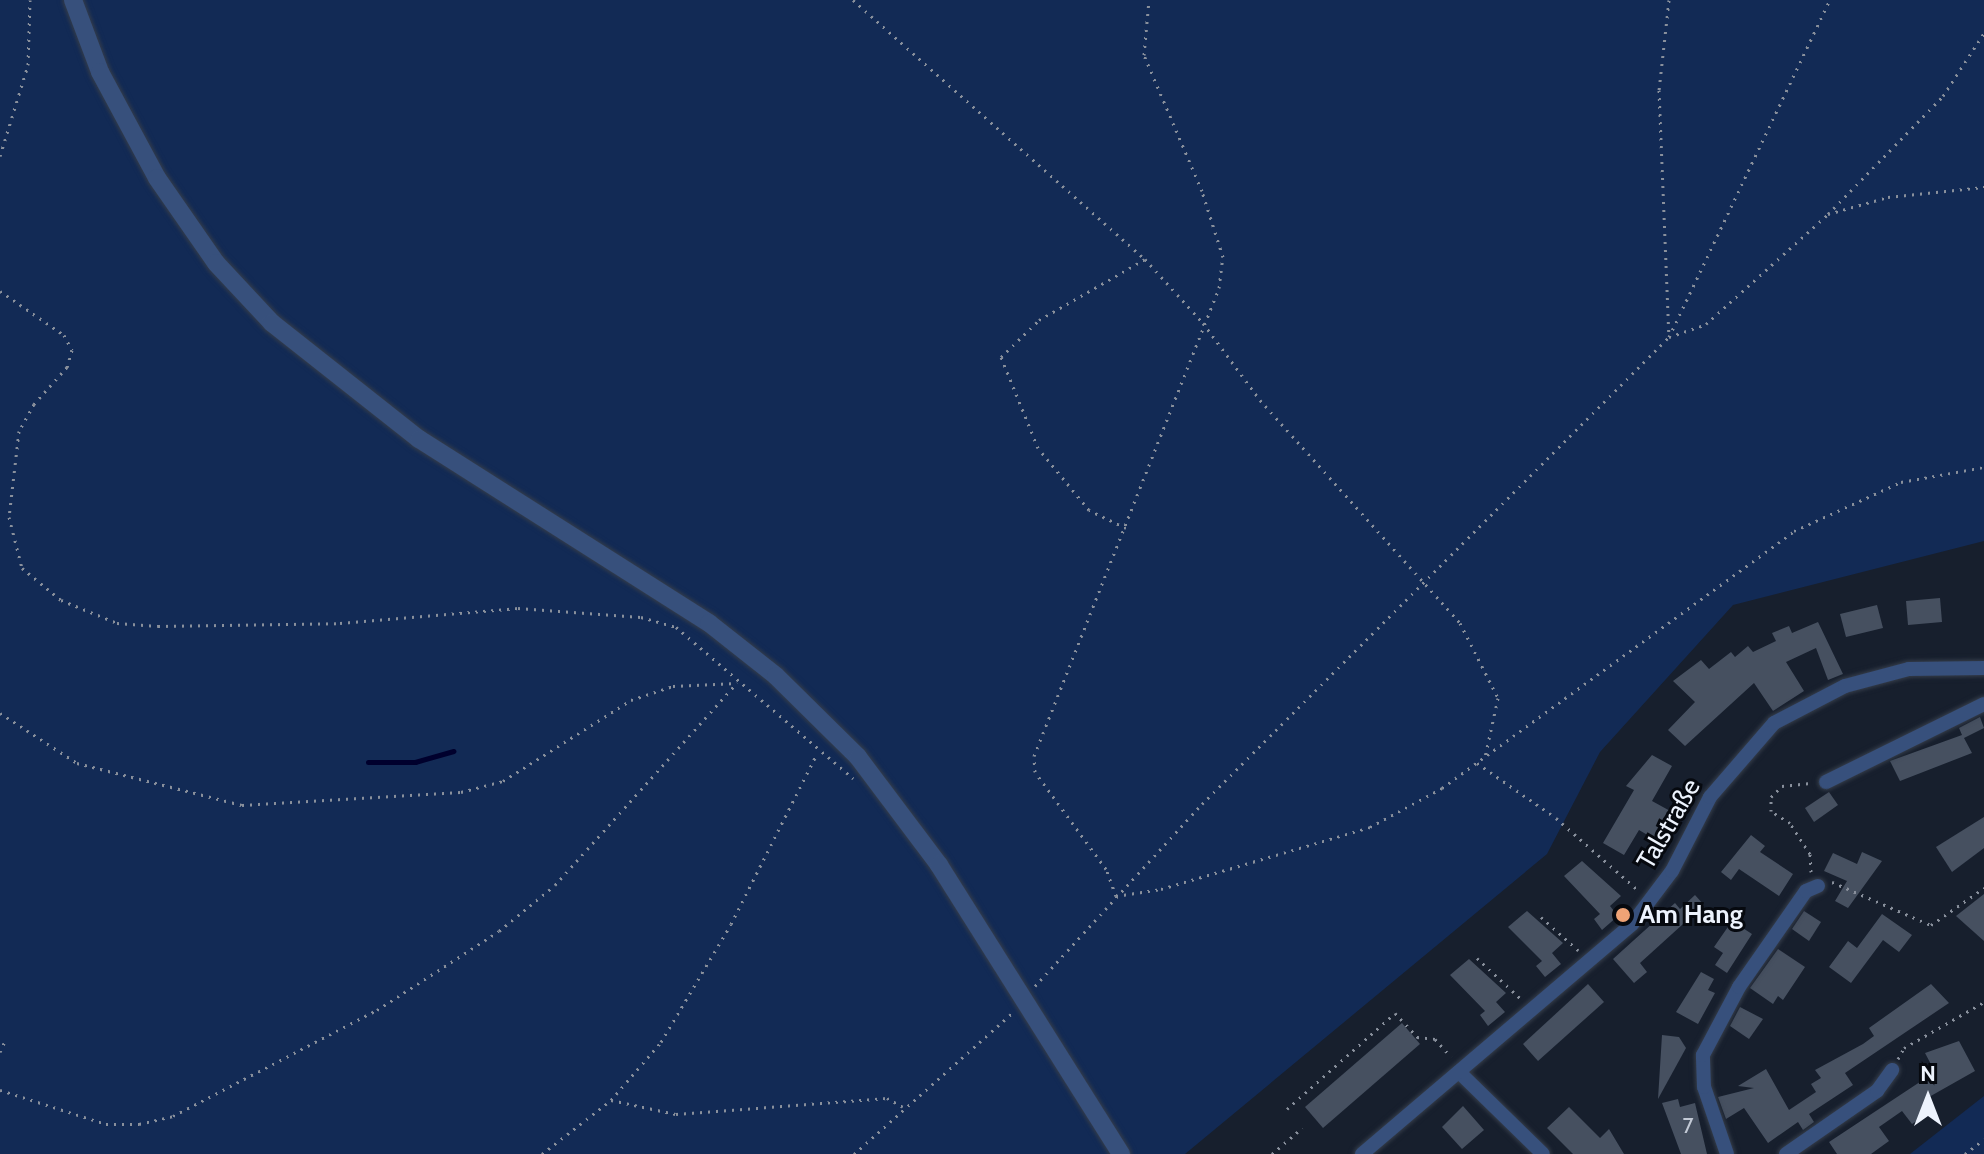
<!DOCTYPE html>
<html>
<head>
<meta charset="utf-8">
<style>
  body { margin:0 }
  #map { position:relative; width:1984px; height:1154px; overflow:hidden; background:#171f2d; font-family:Cabin,sans-serif }
  div>[style] { position:absolute }
  [style*='--x'] { left:calc(var(--x)*1px); top:calc(var(--y)*1px); width:calc(var(--w)*1px); rotate:calc(var(--a)*1deg) }
  .green>* { inset:0; background:#122a55 }
  .stream>* { height:5px; margin:-2.5px; padding:0 2.5px; transform-origin:2.5px; border-radius:2.5px; background:#00002d }
  .building>* { inset:0; background:#465060 }
  .path>* { height:3px; margin-top:-1.5px; transform-origin:0; background:repeating-linear-gradient(90deg,#89909c 0 2px,transparent 0 8px) }
  .roads { filter:drop-shadow(0 0 2px #353d4a) drop-shadow(0 0 2px #353d4a) }
  .minor>* { height:14px; margin:-7px; padding:0 7px; transform-origin:7px; border-radius:7px; background:#37507c }
  .tertiary>* { height:18px; margin:-9px; padding:0 9px; transform-origin:9px; border-radius:9px; background:#37507c }
  .dots>* { width:22px; height:22px; translate:-50% -50%; box-sizing:border-box; border:4px solid #06090f; border-radius:50% }
  span { translate:-50% -50%; white-space:nowrap; text-align:center; line-height:1.15; -webkit-text-stroke:6px #06090f; paint-order:stroke }
  .number-label { font-size:22px; color:#c3cad6 }
  .number-label span { -webkit-text-stroke-width:0 }
  .street-label { font-size:26px; color:#edf3fd }
  .poi-label { font-size:26px; color:#edf3fd; font-weight:700 }
  .left { translate:0 -50%; text-align:left }
  .north { position:absolute; left:1888px; top:1058px; width:80px; height:80px; -webkit-text-stroke:6px #06090f; paint-order:stroke; rotate:0deg; font-size:22px; font-weight:700; line-height:32px; text-align:center; color:#edf3fd }
  .north::after { content:''; display:block; margin:auto; width:28px; height:36px; background:#edf3fd; clip-path:polygon(50% 0,100% 100%,50% 72%,0 100%) }
</style>
</head>
<body>
<div id="map">
  <div class="green">
    <i style="clip-path:polygon(0 0,1984px 0,1984px 541px,1733px 605px,1600px 752px,1547px 854px,1185px 1154px,0 1154px)"></i>
    <i style="clip-path:polygon(1984px 1096px,1984px 1154px,1910px 1154px)"></i>
  </div>
  <div class="stream">
    <i style="--x:368;--y:762;--w:47;--a:0"></i>
    <i style="--x:415;--y:762;--w:40;--a:-16"></i>
  </div>
  <div class="building">
    <i style="clip-path:polygon(1940px 598px,1942px 622px,1908px 625px,1906px 601px)"></i>
    <i style="clip-path:polygon(1877px 605px,1883px 628px,1846px 637px,1840px 614px)"></i>
    <i style="clip-path:polygon(1818px 622px,1843px 674px,1828px 680px,1816px 648px,1786px 662px,1804px 691px,1773px 711px,1754px 683px,1685px 746px,1668px 730px,1695px 702px,1673px 681px,1701px 660px,1709px 669px,1731px 652px,1735px 657px,1748px 646px,1753px 652px,1776px 641px,1772px 633px,1789px 626px,1792px 633px)"></i>
    <i style="clip-path:polygon(1980px 717px,1984px 728px,1964px 738px,1972px 753px,1900px 781px,1890px 761px,1962px 735px,1959px 728px)"></i>
    <i style="clip-path:polygon(1652px 755px,1672px 766px,1652px 801px,1683px 818px,1666px 846px,1639px 830px,1624px 855px,1603px 843px,1634px 790px,1626px 786px)"></i>
    <i style="clip-path:polygon(1829px 792px,1838px 805px,1814px 822px,1805px 808px)"></i>
    <i style="clip-path:polygon(1984px 817px,1984px 848px,1952px 872px,1936px 847px)"></i>
    <i style="clip-path:polygon(1751px 835px,1765px 846px,1760px 852px,1793px 874px,1779px 896px,1739px 869px,1731px 880px,1721px 872px)"></i>
    <i style="clip-path:polygon(1862px 852px,1882px 861px,1848px 908px,1835px 901px,1847px 881px,1824px 871px,1833px 853px,1857px 864px)"></i>
    <i style="clip-path:polygon(1582px 861px,1621px 896px,1610px 906px,1618px 916px,1602px 930px,1594px 919px,1600px 914px,1564px 876px)"></i>
    <i style="clip-path:polygon(1984px 894px,1984px 941px,1956px 916px)"></i>
    <i style="clip-path:polygon(1695px 895px,1704px 905px,1640px 963px,1647px 972px,1634px 983px,1613px 959px,1675px 903px,1680px 909px)"></i>
    <i style="clip-path:polygon(1527px 911px,1563px 943px,1552px 953px,1561px 964px,1545px 977px,1536px 966px,1542px 961px,1508px 927px)"></i>
    <i style="clip-path:polygon(1804px 911px,1821px 922px,1809px 941px,1792px 929px)"></i>
    <i style="clip-path:polygon(1882px 914px,1912px 935px,1899px 952px,1883px 940px,1851px 983px,1829px 967px,1848px 941px,1857px 948px)"></i>
    <i style="clip-path:polygon(1732px 921px,1752px 934px,1727px 973px,1715px 965px,1723px 953px,1714px 947px)"></i>
    <i style="clip-path:polygon(1778px 949px,1805px 967px,1783px 1000px,1778px 996px,1773px 1004px,1750px 988px)"></i>
    <i style="clip-path:polygon(1469px 959px,1506px 993px,1496px 1002px,1505px 1012px,1488px 1026px,1480px 1015px,1485px 1011px,1450px 975px)"></i>
    <i style="clip-path:polygon(1701px 972px,1714px 979px,1708px 990px,1715px 993px,1698px 1024px,1676px 1012px)"></i>
    <i style="clip-path:polygon(1588px 984px,1604px 1002px,1538px 1061px,1523px 1044px)"></i>
    <i style="clip-path:polygon(1931px 984px,1949px 1003px,1845px 1073px,1853px 1085px,1809px 1114px,1814px 1122px,1803px 1130px,1798px 1122px,1768px 1143px,1744px 1108px,1726px 1119px,1718px 1097px,1754px 1088px,1738px 1086px,1766px 1069px,1789px 1110px,1816px 1092px,1811px 1084px,1821px 1078px,1815px 1070px,1863px 1044px,1874px 1036px,1869px 1028px)"></i>
    <i style="clip-path:polygon(1740px 1007px,1763px 1019px,1749px 1039px,1730px 1026px)"></i>
    <i style="clip-path:polygon(1402px 1023px,1420px 1044px,1323px 1128px,1305px 1107px)"></i>
    <i style="clip-path:polygon(1662px 1035px,1679px 1037px,1686px 1048px,1658px 1099px)"></i>
    <i style="clip-path:polygon(1959px 1041px,1975px 1071px,1929px 1097px,1930px 1112px,1912px 1124px,1902px 1111px,1879px 1127px,1889px 1141px,1871px 1154px,1837px 1154px,1829px 1142px,1935px 1072px,1925px 1053px)"></i>
    <i style="clip-path:polygon(1678px 1099px,1680px 1107px,1695px 1103px,1707px 1154px,1681px 1154px,1662px 1103px)"></i>
    <i style="clip-path:polygon(1463px 1106px,1484px 1130px,1462px 1149px,1442px 1127px)"></i>
    <i style="clip-path:polygon(1569px 1107px,1600px 1138px,1609px 1129px,1624px 1154px,1573px 1154px,1547px 1128px)"></i>
  </div>
  <div class="path">
    <i style="--x:853;--y:0;--w:390;--a:41.6"></i>
    <i style="--x:1145;--y:259;--w:86;--a:47.8"></i>
    <i style="--x:1203;--y:323;--w:96;--a:53.5"></i>
    <i style="--x:1260;--y:400;--w:300;--a:48.1"></i>
    <i style="--x:1460;--y:623;--w:84;--a:63.1"></i>
    <i style="--x:1498;--y:698;--w:60;--a:102.4"></i>
    <i style="--x:1669;--y:0;--w:91;--a:96.3"></i>
    <i style="--x:1659;--y:90;--w:247;--a:87.7"></i>
    <i style="--x:1669;--y:337;--w:39;--a:-19"></i>
    <i style="--x:1706;--y:324;--w:164;--a:-42"></i>
    <i style="--x:1828;--y:214;--w:62;--a:-15.8"></i>
    <i style="--x:1888;--y:197;--w:97;--a:-5.9"></i>
    <i style="--x:0;--y:156;--w:95;--a:-72.9"></i>
    <i style="--x:28;--y:65;--w:65;--a:-88.2"></i>
    <i style="--x:1828;--y:214;--w:165;--a:-45.7"></i>
    <i style="--x:1943;--y:96;--w:75;--a:-56.9"></i>
    <i style="--x:0;--y:291;--w:78;--a:34.5"></i>
    <i style="--x:64;--y:335;--w:17;--a:62"></i>
    <i style="--x:72;--y:350;--w:18;--a:106"></i>
    <i style="--x:67;--y:367;--w:50;--a:131.7"></i>
    <i style="--x:34;--y:404;--w:31;--a:119"></i>
    <i style="--x:19;--y:431;--w:87;--a:96.6"></i>
    <i style="--x:9;--y:517;--w:53;--a:75.7"></i>
    <i style="--x:22;--y:568;--w:50;--a:39.4"></i>
    <i style="--x:61;--y:600;--w:61;--a:22.3"></i>
    <i style="--x:117;--y:623;--w:41;--a:4.2"></i>
    <i style="--x:158;--y:626;--w:182;--a:-0.9"></i>
    <i style="--x:340;--y:623;--w:179;--a:-4.8"></i>
    <i style="--x:518;--y:608;--w:123;--a:4.2"></i>
    <i style="--x:641;--y:617;--w:36;--a:16"></i>
    <i style="--x:676;--y:627;--w:233;--a:40.5"></i>
    <i style="--x:1126;--y:528;--w:41;--a:-154.1"></i>
    <i style="--x:1089;--y:510;--w:80;--a:-129.4"></i>
    <i style="--x:1038;--y:448;--w:98;--a:-112.1"></i>
    <i style="--x:1001;--y:357;--w:53;--a:-44.2"></i>
    <i style="--x:1039;--y:320;--w:122;--a:-29.9"></i>
    <i style="--x:0;--y:713;--w:92;--a:33"></i>
    <i style="--x:77;--y:763;--w:170;--a:14.3"></i>
    <i style="--x:242;--y:805;--w:219;--a:-3.4"></i>
    <i style="--x:461;--y:792;--w:43;--a:-14.7"></i>
    <i style="--x:503;--y:781;--w:151;--a:-32.3"></i>
    <i style="--x:631;--y:700;--w:44;--a:-18.4"></i>
    <i style="--x:673;--y:686;--w:64;--a:-2.7"></i>
    <i style="--x:1477;--y:763;--w:96;--a:34.8"></i>
    <i style="--x:1556;--y:818;--w:111;--a:41.3"></i>
    <i style="--x:1811;--y:872;--w:18;--a:-93"></i>
    <i style="--x:1810;--y:854;--w:37;--a:-123"></i>
    <i style="--x:1790;--y:823;--w:22;--a:-148"></i>
    <i style="--x:1771;--y:811;--w:14;--a:-90"></i>
    <i style="--x:1771;--y:797;--w:16;--a:-45"></i>
    <i style="--x:1782;--y:786;--w:31;--a:-6"></i>
    <i style="--x:1832;--y:882;--w:108;--a:23.5"></i>
    <i style="--x:1931;--y:925;--w:65;--a:-34.9"></i>
    <i style="--x:1116;--y:896;--w:46;--a:-8.8"></i>
    <i style="--x:1161;--y:889;--w:218;--a:-16.5"></i>
    <i style="--x:1370;--y:827;--w:82;--a:-28.4"></i>
    <i style="--x:1442;--y:788;--w:436;--a:-36.1"></i>
    <i style="--x:1794;--y:531;--w:118;--a:-24.6"></i>
    <i style="--x:1901;--y:482;--w:84;--a:-10.2"></i>
    <i style="--x:1116;--y:896;--w:29;--a:-110"></i>
    <i style="--x:1106;--y:869;--w:120;--a:-126.2"></i>
    <i style="--x:1035;--y:772;--w:16;--a:-94"></i>
    <i style="--x:1034;--y:756;--w:503;--a:-68.43"></i>
    <i style="--x:1219;--y:288;--w:31;--a:-83"></i>
    <i style="--x:1223;--y:257;--w:69;--a:-107.7"></i>
    <i style="--x:1202;--y:191;--w:148;--a:-113.1"></i>
    <i style="--x:1144;--y:55;--w:55;--a:-84.8"></i>
    <i style="--x:1541;--y:917;--w:50;--a:41.7"></i>
    <i style="--x:1477;--y:958;--w:60;--a:43"></i>
    <i style="--x:1035;--y:986;--w:247;--a:-47.5"></i>
    <i style="--x:1202;--y:804;--w:660;--a:-45"></i>
    <i style="--x:1669;--y:337;--w:373;--a:-64.5"></i>
    <i style="--x:0;--y:1052;--w:10;--a:-66"></i>
    <i style="--x:1898;--y:1059;--w:13;--a:-61"></i>
    <i style="--x:1904;--y:1048;--w:92;--a:-29.9"></i>
    <i style="--x:0;--y:1090;--w:111;--a:17.8"></i>
    <i style="--x:106;--y:1124;--w:33;--a:0"></i>
    <i style="--x:139;--y:1124;--w:35;--a:-13"></i>
    <i style="--x:173;--y:1116;--w:230;--a:-27.5"></i>
    <i style="--x:377;--y:1010;--w:145;--a:-32.9"></i>
    <i style="--x:499;--y:931;--w:72;--a:-39.4"></i>
    <i style="--x:555;--y:885;--w:272;--a:-48"></i>
    <i style="--x:611;--y:1100;--w:66;--a:12.2"></i>
    <i style="--x:676;--y:1114;--w:212;--a:-4.3"></i>
    <i style="--x:887;--y:1098;--w:18;--a:29"></i>
    <i style="--x:1287;--y:1109;--w:144;--a:-41.6"></i>
    <i style="--x:1395;--y:1013;--w:33;--a:47"></i>
    <i style="--x:1417;--y:1037;--w:18;--a:6"></i>
    <i style="--x:1435;--y:1039;--w:24;--a:48"></i>
    <i style="--x:542;--y:1154;--w:88;--a:-38"></i>
    <i style="--x:611;--y:1100;--w:77;--a:-49.2"></i>
    <i style="--x:661;--y:1042;--w:137;--a:-59.3"></i>
    <i style="--x:731;--y:924;--w:191;--a:-63.2"></i>
    <i style="--x:854;--y:1154;--w:212;--a:-41.7"></i>
    <i style="--x:1272;--y:1154;--w:40;--a:-41"></i>
    <i style="--x:1965;--y:1154;--w:24;--a:-38"></i>
  </div>
  <div class="roads">
    <div class="minor">
      <i style="--x:1826;--y:782;--w:176;--a:-26.3"></i>
      <i style="--x:1459;--y:1072;--w:117;--a:44.3"></i>
      <i style="--x:1362;--y:1154;--w:355;--a:-40.4"></i>
      <i style="--x:1632;--y:924;--w:66;--a:-53"></i>
      <i style="--x:1672;--y:871;--w:83;--a:-62.8"></i>
      <i style="--x:1710;--y:797;--w:98;--a:-49.1"></i>
      <i style="--x:1774;--y:723;--w:80;--a:-27.5"></i>
      <i style="--x:1845;--y:686;--w:66;--a:-14.9"></i>
      <i style="--x:1909;--y:669;--w:75;--a:-0.8"></i>
      <i style="--x:1727;--y:1154;--w:71;--a:-108.9"></i>
      <i style="--x:1704;--y:1087;--w:32;--a:-92"></i>
      <i style="--x:1703;--y:1055;--w:77;--a:-62.1"></i>
      <i style="--x:1739;--y:987;--w:117;--a:-55.1"></i>
      <i style="--x:1806;--y:891;--w:13;--a:-23"></i>
      <i style="--x:1786;--y:1154;--w:111;--a:-34.7"></i>
      <i style="--x:1877;--y:1091;--w:26;--a:-54"></i>
    </div>
    <div class="tertiary">
      <i style="--x:73;--y:0;--w:77;--a:69.4"></i>
      <i style="--x:100;--y:72;--w:120;--a:61.7"></i>
      <i style="--x:157;--y:178;--w:103;--a:55.2"></i>
      <i style="--x:216;--y:263;--w:82;--a:47"></i>
      <i style="--x:272;--y:323;--w:187;--a:38.3"></i>
      <i style="--x:419;--y:439;--w:343;--a:32.4"></i>
      <i style="--x:709;--y:623;--w:85;--a:38.3"></i>
      <i style="--x:776;--y:676;--w:115;--a:44.6"></i>
      <i style="--x:858;--y:757;--w:135;--a:53.1"></i>
      <i style="--x:939;--y:865;--w:342;--a:57.8"></i>
    </div>
  </div>
  <div class="dots">
    <i style="left:1623px;top:915px;background:#efa376"></i>
  </div>
  <div class="number-label">
    <span style="left:1688px;top:1126px">7</span>
  </div>
  <div class="street-label">
    <span style="left:1669px;top:824px;rotate:-60deg">Talstraße</span>
  </div>
  <div class="poi-label">
    <span class="left" style="left:1639px;top:915px">Am Hang</span>
  </div>
  <div class="north">N</div>
</div>
</body>
</html>
